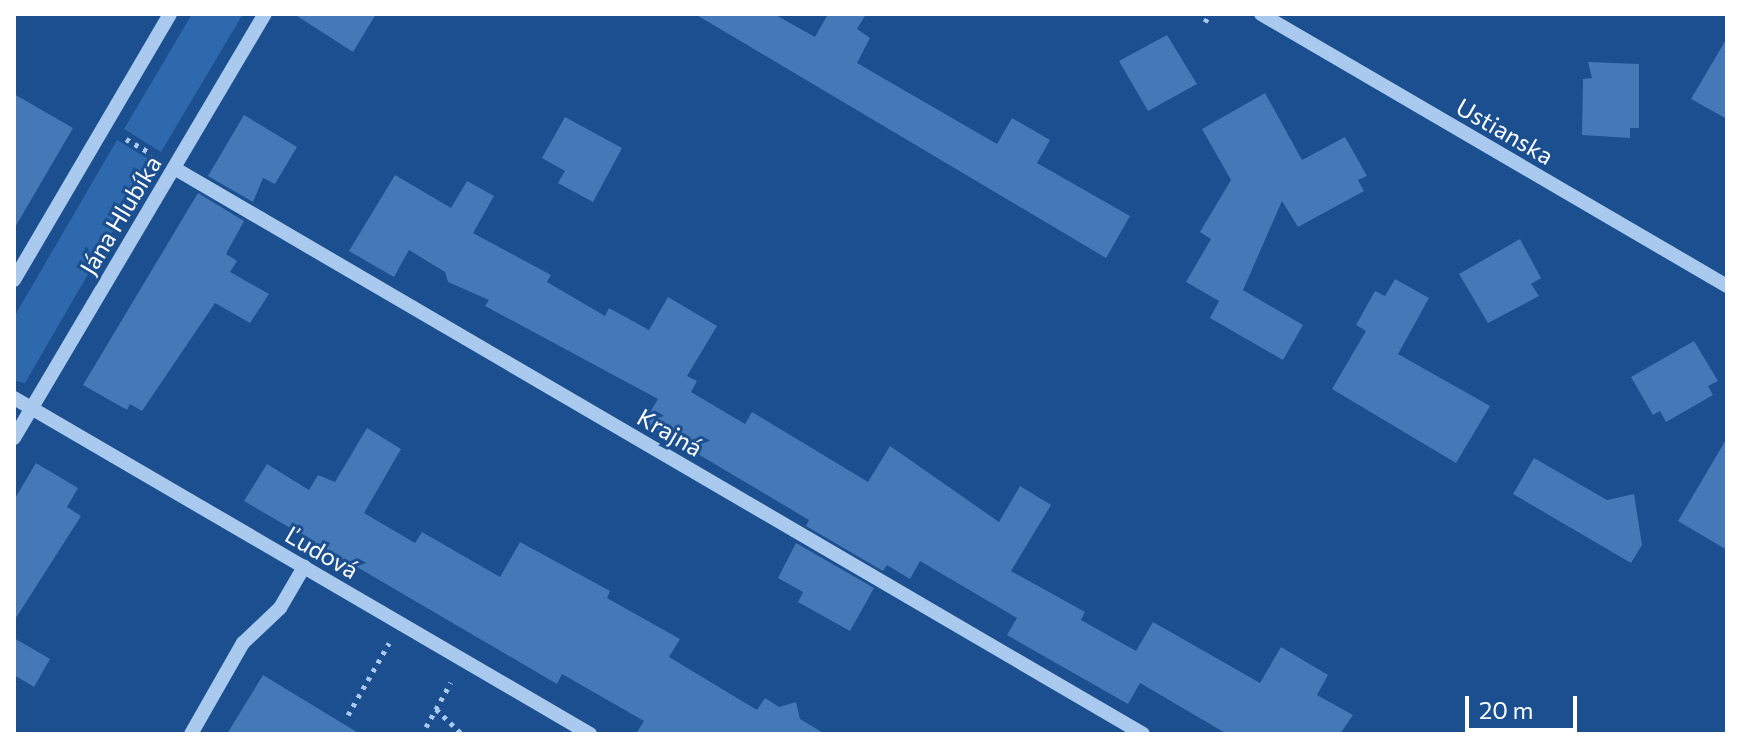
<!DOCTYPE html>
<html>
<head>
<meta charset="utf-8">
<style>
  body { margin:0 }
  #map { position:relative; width:1741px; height:748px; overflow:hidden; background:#1b4f8f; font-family:Commissioner,sans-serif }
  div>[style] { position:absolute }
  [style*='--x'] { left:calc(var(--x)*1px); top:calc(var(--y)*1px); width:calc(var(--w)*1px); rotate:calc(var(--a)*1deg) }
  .green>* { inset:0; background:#2e69ad }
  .building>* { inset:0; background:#4478b7 }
  .path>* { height:5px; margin-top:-2.5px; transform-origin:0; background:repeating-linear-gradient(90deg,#a9c9ee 0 4px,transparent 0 10px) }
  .minor>* { height:14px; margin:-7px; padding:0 7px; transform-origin:7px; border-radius:7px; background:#a9c9ee }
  span { translate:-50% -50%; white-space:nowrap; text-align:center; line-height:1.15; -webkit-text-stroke:6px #1b4f8f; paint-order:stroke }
  .street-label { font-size:24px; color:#fff }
  .frame { position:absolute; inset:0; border:16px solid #fff; pointer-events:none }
  .scale { position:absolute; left:1465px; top:696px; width:112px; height:36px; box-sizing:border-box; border:4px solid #fff; border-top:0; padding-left:10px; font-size:24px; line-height:28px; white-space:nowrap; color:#fff; -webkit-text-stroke:6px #1b4f8f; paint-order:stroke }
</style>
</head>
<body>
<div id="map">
  <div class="green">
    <i style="clip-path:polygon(192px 14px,243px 14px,161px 152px,124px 129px)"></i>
    <i style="clip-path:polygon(117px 140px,153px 162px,25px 383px,19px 382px,14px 380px,14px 317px)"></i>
  </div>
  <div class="building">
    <i style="clip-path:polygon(294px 14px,376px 14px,353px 52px)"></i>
    <i style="clip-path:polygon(695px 14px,774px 14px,815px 37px,828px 14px,866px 14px,857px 29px,870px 38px,857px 63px,997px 144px,1012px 118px,1050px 140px,1037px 163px,1130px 216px,1106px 258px)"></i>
    <i style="clip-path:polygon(1167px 35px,1197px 84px,1148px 111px,1119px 61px)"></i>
    <i style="clip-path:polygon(1727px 38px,1727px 119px,1691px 99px)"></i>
    <i style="clip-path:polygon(1588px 62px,1639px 64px,1639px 128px,1630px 128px,1630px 138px,1582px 135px,1583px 79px,1592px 78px)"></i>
    <i style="clip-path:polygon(1265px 93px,1302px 160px,1345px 137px,1367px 176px,1358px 180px,1364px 191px,1298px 227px,1282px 201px,1243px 290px,1303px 325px,1283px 360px,1210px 318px,1219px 301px,1186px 282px,1211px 239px,1200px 232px,1231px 180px,1202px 129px)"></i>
    <i style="clip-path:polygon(14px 94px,73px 128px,14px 229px)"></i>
    <i style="clip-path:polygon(244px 115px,297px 147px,275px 184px,263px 178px,253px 202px,208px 176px)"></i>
    <i style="clip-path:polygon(565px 117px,622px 148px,593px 202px,558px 183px,565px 171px,542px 158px)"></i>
    <i style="clip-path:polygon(395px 175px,451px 208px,467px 181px,494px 196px,473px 233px,551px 275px,547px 282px,605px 316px,609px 308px,649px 330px,668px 297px,717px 326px,687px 376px,697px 381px,691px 392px,745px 424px,752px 412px,868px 482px,890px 446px,999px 522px,1020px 486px,1051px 505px,1011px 571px,1085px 612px,1081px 620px,1136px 651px,1153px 622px,1260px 683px,1281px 647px,1328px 675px,1317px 695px,1353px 715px,1340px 734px,1227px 734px,1140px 683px,1128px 704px,1007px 635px,1017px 618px,920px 561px,910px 579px,887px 565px,883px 571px,806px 526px,809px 520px,644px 422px,658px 399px,485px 306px,489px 300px,448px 282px,445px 272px,409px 250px,394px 277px,349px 251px)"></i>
    <i style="clip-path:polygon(198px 193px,244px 221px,226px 254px,237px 261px,230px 272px,269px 294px,250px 323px,215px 303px,142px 411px,130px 404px,127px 410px,83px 385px)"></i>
    <i style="clip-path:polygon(1520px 239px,1541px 278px,1531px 284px,1539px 296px,1488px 323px,1459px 274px)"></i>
    <i style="clip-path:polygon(1395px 279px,1429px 298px,1398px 354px,1490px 406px,1456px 463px,1332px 389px,1366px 331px,1356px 325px,1375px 291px,1385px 296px)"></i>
    <i style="clip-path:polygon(1694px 341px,1718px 381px,1708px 386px,1713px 395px,1666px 422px,1660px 411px,1653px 415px,1631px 377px)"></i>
    <i style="clip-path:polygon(367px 428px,401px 449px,364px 513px,415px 543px,422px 532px,500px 577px,520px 542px,610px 591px,607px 598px,680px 639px,669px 657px,757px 710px,765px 698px,779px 707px,796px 702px,800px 719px,825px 734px,636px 734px,644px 721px,562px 674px,557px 684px,244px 501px,267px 464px,309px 490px,318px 475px,335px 482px)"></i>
    <i style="clip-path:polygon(1727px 438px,1727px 550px,1678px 521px)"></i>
    <i style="clip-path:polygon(1534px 458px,1607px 500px,1634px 494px,1642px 545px,1631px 563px,1513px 494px)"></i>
    <i style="clip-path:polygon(36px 463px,78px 488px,67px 507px,81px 516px,14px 621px,14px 500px)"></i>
    <i style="clip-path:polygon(796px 543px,874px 588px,850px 631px,798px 602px,803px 592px,778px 578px)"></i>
    <i style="clip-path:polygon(14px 638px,50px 659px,34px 687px,14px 675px)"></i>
    <i style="clip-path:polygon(263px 675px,360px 734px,227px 734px)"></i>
  </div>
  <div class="path">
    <i style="--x:1205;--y:22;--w:9;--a:-58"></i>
    <i style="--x:126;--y:139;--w:30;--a:30"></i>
    <i style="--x:436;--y:709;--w:36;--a:44"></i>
    <i style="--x:348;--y:715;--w:83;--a:-60.3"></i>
    <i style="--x:426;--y:727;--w:51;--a:-60.9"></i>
  </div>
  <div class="minor">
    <i style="--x:1261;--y:14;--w:540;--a:30.27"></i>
    <i style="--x:174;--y:168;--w:1122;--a:30.29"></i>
    <i style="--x:14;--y:280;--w:308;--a:-59.6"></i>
    <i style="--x:14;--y:398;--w:667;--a:30.26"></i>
    <i style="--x:14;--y:438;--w:493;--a:-59.4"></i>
    <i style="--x:191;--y:734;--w:105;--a:-60.3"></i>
    <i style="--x:243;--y:643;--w:51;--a:-43.4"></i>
    <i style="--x:280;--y:608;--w:48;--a:-59.7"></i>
  </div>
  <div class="street-label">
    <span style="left:1505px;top:131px;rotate:30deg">Ustianska</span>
    <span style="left:120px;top:215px;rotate:-59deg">Jána Hlubíka</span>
    <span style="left:670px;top:432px;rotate:30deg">Krajná</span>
    <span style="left:322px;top:552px;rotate:30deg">Ľudová</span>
  </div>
  <div class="frame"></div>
  <div class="scale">20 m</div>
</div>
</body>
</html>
